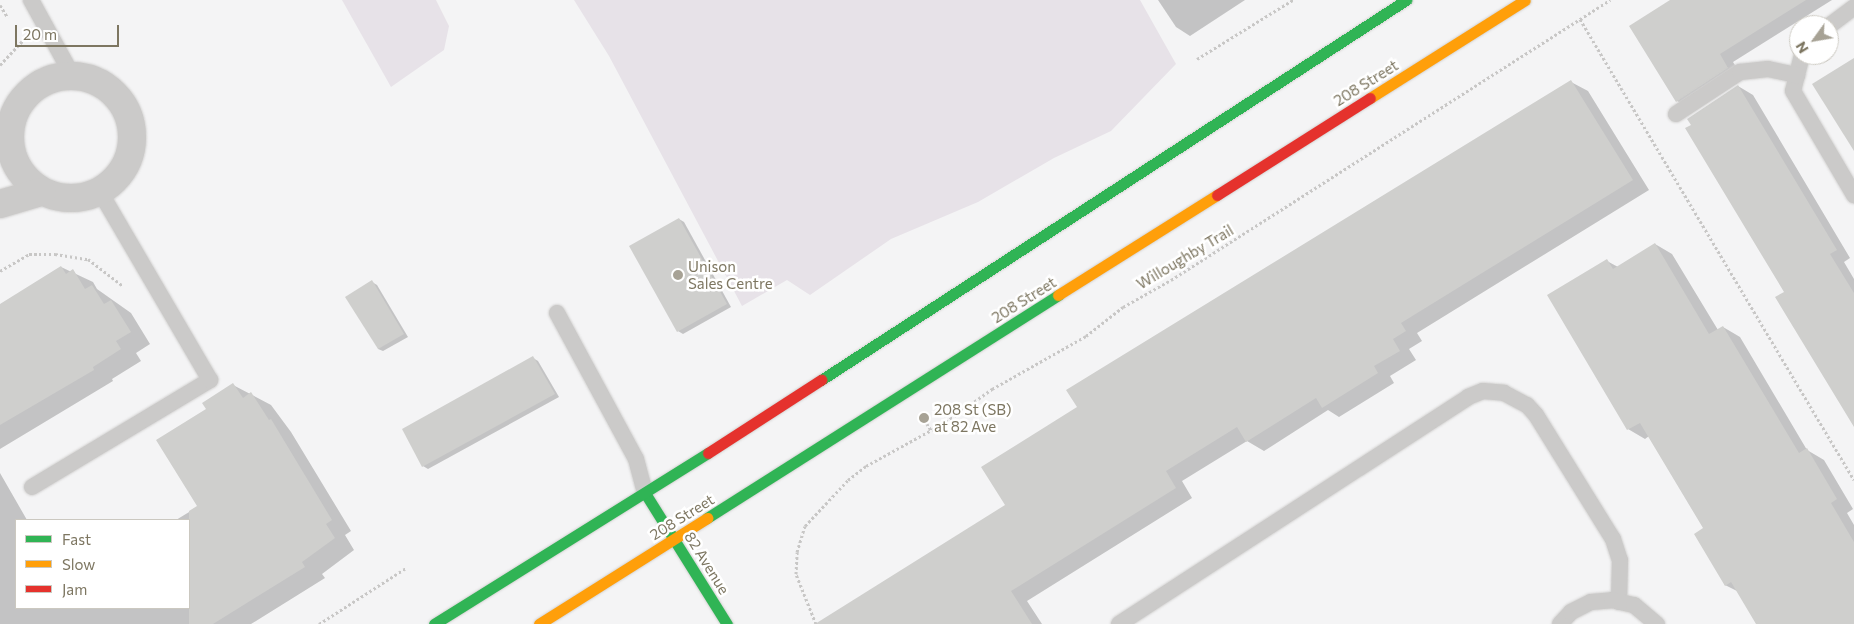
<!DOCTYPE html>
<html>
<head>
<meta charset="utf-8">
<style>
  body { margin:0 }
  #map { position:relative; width:1854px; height:624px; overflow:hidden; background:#f4f4f5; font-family:Commissioner,sans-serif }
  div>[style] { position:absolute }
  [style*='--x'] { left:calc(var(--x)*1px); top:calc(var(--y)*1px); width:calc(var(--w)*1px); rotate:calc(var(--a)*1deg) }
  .green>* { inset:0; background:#e7e2e8 }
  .shadow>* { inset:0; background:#0003 }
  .building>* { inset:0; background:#cfcfcd }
  .path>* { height:3px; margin-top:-1.5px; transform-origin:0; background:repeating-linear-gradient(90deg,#c8c7c6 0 2.5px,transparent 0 5px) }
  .roads { filter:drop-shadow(0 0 1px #d3d2d1) drop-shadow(0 0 1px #d3d2d1) }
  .lane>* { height:16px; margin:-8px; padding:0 8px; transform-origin:8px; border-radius:8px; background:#cbcac9 }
  .street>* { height:28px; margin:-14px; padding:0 14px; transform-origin:14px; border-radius:14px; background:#cbcac9 }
  .street>.ring { margin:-14px; padding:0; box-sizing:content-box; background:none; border:28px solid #cbcac9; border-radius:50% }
  .fast>* { height:11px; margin:-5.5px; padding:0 5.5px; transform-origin:5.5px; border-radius:5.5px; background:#30b455 }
  .slow>* { height:11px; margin:-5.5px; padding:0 5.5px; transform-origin:5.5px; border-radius:5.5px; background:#ff9f0a }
  .jam>* { height:11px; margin:-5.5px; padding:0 5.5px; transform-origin:5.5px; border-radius:5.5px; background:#e5322d }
  .dots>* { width:14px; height:14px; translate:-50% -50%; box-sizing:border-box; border:2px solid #fff; border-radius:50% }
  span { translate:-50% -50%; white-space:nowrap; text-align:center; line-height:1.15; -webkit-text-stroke:5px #fff; paint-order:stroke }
  .street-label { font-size:15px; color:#7d7661 }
  .poi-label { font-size:15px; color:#7d7661 }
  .left { translate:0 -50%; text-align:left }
  .legend { position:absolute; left:15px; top:519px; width:175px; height:90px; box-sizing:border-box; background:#fff; border:1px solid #cbc8c0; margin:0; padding:6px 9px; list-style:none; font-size:15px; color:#7d7661 }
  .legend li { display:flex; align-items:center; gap:10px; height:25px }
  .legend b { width:25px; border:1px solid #cbc8c0 }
  .north { position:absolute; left:1789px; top:15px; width:50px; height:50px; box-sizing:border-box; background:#fff; border:1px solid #cbc8c0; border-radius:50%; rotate:238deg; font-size:14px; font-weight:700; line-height:20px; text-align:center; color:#7d7661 }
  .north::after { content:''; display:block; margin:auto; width:18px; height:22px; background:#a7a295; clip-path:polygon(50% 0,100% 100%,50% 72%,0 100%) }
  .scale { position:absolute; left:15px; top:25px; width:104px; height:22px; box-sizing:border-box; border:2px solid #7d7661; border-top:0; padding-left:6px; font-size:15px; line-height:18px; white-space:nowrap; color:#7d7661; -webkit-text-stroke:4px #fff; paint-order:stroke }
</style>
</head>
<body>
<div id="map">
  <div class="green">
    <i style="clip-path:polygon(342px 0,436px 0,449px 26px,444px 50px,391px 87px)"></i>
    <i style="clip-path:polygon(574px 0,1140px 0,1176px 64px,1111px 131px,1054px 158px,978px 202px,891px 239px,810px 295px,787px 280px,742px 306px,609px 56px)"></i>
  </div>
  <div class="shadow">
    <i style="clip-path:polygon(1158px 0,1245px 0,1190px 36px,1176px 27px)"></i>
    <i style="clip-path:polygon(1672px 0,1832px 0,1733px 62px,1742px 76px,1691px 109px,1677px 101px)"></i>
    <i style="clip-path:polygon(1571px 82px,1588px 91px,1649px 190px,1417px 333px,1422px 341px,1409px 349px,1416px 360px,1390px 376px,1394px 383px,1339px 417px,1328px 410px,1264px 451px,1247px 441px,1182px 481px,1192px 498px,1027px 601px,1042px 624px,854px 624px,1007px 505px,1078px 407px)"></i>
    <i style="clip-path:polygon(1738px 86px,1753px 95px,1850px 258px,1844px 262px,1854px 279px,1854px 425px,1785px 293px)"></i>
    <i style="clip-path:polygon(679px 219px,684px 222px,731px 307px,683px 334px,678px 331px)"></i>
    <i style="clip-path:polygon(1655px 244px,1672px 254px,1718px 330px,1723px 327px,1740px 337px,1807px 450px,1824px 460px,1853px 509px,1847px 513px,1854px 525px,1854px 624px,1758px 624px,1739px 592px,1725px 585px,1705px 529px,1649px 436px,1645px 439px,1628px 429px,1607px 261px,1618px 267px)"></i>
    <i style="clip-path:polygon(61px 267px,93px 282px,97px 289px,131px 313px,150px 344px,136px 353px,141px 361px,112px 379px,113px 381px,0 449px,0 306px)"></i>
    <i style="clip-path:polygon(372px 282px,377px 285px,408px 337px,383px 351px,378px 349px)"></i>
    <i style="clip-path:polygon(533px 358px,538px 361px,559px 397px,428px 469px,423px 466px)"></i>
    <i style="clip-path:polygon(233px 385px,271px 405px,291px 432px,351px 531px,345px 535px,354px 550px,322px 574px,325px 578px,251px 624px,0 624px,0 473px,27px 520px,16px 520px,16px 608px,189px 608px,189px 520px,176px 520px,199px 506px,207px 409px)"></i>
  </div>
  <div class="building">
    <i style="clip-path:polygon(1670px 0,1806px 0,1720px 54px,1728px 68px,1676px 102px,1629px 26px)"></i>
    <i style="clip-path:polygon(1854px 58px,1854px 151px,1812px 84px)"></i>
    <i style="clip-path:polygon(1571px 80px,1633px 180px,1401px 323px,1406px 331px,1393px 339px,1400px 351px,1374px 366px,1378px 373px,1322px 408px,1316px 398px,1246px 442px,1237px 427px,1166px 471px,1176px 488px,1011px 591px,1032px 624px,815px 624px,1005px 505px,981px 467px,1077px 407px,1066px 390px)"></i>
    <i style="clip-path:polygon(1738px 85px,1837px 250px,1830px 254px,1854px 293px,1854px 427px,1775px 297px,1784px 292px,1685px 128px,1691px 125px,1687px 119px)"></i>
    <i style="clip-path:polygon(679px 218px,727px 304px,677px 332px,629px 246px)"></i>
    <i style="clip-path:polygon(1655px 243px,1709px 334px,1723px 326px,1799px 453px,1807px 448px,1837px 499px,1831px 503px,1854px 542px,1854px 624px,1756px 624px,1731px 582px,1725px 586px,1694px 534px,1703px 528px,1640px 423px,1627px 430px,1547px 295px,1607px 259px,1613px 269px)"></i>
    <i style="clip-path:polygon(61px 266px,66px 274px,73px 269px,85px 289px,92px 285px,104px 304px,111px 300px,131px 332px,116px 341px,121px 349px,93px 367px,94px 370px,0 425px,0 304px)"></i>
    <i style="clip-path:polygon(372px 280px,404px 334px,378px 349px,345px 297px)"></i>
    <i style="clip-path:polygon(533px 356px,555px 394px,422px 467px,402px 429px)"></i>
    <i style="clip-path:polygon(233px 383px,243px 398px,251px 392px,269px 420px,271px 419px,332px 520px,326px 524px,335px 538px,302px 562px,305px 567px,213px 624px,189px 624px,189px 511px,197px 506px,156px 440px,206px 409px,202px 403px)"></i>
  </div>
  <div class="path">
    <i style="--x:0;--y:5;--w:15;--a:58"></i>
    <i style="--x:1580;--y:19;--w:536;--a:59.27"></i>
    <i style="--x:1197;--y:59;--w:113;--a:-31.6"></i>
    <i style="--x:0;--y:65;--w:33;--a:-47"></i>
    <i style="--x:0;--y:271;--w:34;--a:-30"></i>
    <i style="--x:29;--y:254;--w:26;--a:0"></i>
    <i style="--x:55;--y:254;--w:33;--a:9"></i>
    <i style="--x:88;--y:259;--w:44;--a:37.6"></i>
    <i style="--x:924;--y:419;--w:13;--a:58"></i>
    <i style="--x:319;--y:624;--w:103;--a:-32.8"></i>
    <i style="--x:816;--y:624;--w:54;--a:-111.8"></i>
    <i style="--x:796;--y:574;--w:22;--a:-87"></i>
    <i style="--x:797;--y:552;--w:27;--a:-73"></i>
    <i style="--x:805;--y:526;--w:63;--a:-46.9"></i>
    <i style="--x:848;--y:480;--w:23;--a:-38"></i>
    <i style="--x:866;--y:466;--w:91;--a:-28.8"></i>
    <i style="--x:946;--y:422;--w:57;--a:-35.7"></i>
    <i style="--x:992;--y:389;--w:108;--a:-29.4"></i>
    <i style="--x:1086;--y:336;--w:47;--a:-38.1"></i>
    <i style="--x:1123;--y:307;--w:55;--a:-29.4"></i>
    <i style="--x:1171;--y:280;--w:521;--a:-32.53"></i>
  </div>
  <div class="roads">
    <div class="lane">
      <i style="--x:31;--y:0;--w:85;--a:61.3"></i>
      <i style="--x:1829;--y:26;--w:31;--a:-37"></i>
      <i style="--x:1802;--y:55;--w:37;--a:104"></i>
      <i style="--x:1793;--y:91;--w:121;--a:59.6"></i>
      <i style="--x:1676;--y:114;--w:77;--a:-33.3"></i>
      <i style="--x:1740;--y:72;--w:28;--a:-6"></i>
      <i style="--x:1768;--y:69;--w:30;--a:12"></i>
      <i style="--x:557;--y:313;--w:166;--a:61.6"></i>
      <i style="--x:636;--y:459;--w:35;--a:75"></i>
      <i style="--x:32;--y:487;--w:208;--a:-31"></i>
      <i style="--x:210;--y:380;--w:218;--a:-120.3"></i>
      <i style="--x:1119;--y:624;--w:416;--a:-33"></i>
      <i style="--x:1468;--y:397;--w:16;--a:-22"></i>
      <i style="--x:1483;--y:391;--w:21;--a:5"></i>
      <i style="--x:1504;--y:393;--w:26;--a:28"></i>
      <i style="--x:1527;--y:405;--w:13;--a:48"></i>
      <i style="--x:1536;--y:415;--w:146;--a:58.2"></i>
      <i style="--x:1613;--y:539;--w:22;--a:72"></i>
      <i style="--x:1620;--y:560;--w:42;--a:91.4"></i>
      <i style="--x:1560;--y:624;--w:16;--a:-47"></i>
      <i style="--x:1571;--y:612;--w:22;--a:-27"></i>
      <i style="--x:1591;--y:602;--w:21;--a:-5"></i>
      <i style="--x:1612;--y:600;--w:23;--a:13"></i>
      <i style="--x:1634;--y:605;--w:30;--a:40"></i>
    </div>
    <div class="street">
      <i class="ring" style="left:10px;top:76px;width:94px;height:94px"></i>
      <i style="--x:0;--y:204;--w:43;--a:-16.3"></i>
    </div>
    <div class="fast">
      <i style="--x:821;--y:380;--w:698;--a:-33.01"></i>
      <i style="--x:645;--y:493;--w:155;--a:58"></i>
      <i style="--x:707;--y:518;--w:416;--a:-32.4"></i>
      <i style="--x:434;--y:624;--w:323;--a:-32"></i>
    </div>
    <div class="slow">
      <i style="--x:1370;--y:98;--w:183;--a:-32.3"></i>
      <i style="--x:1058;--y:295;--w:188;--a:-32.2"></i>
      <i style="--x:539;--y:624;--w:199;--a:-32.2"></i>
    </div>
    <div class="jam">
      <i style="--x:1217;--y:195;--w:181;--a:-32.4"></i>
      <i style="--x:708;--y:453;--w:135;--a:-32.9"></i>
    </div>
  </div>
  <div class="dots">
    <i style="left:678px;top:275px;background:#a7a295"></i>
    <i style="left:924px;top:418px;background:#a7a295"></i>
  </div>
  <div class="street-label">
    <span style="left:1366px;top:83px;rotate:-32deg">208 Street</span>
    <span style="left:1185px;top:257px;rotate:-31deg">Willoughby Trail</span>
    <span style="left:1024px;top:300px;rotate:-32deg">208 Street</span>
    <span style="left:682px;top:517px;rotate:-32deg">208 Street</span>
    <span style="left:707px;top:563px;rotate:58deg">82 Avenue</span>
  </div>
  <div class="poi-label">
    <span class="left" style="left:688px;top:275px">Unison<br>Sales Centre</span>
    <span class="left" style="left:934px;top:418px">208 St (SB)<br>at 82 Ave</span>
  </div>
  <ul class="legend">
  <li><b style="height:6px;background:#30b455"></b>Fast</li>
  <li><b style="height:6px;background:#ff9f0a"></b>Slow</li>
  <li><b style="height:6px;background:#e5322d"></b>Jam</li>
  </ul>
  <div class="north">N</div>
  <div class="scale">20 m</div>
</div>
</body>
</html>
